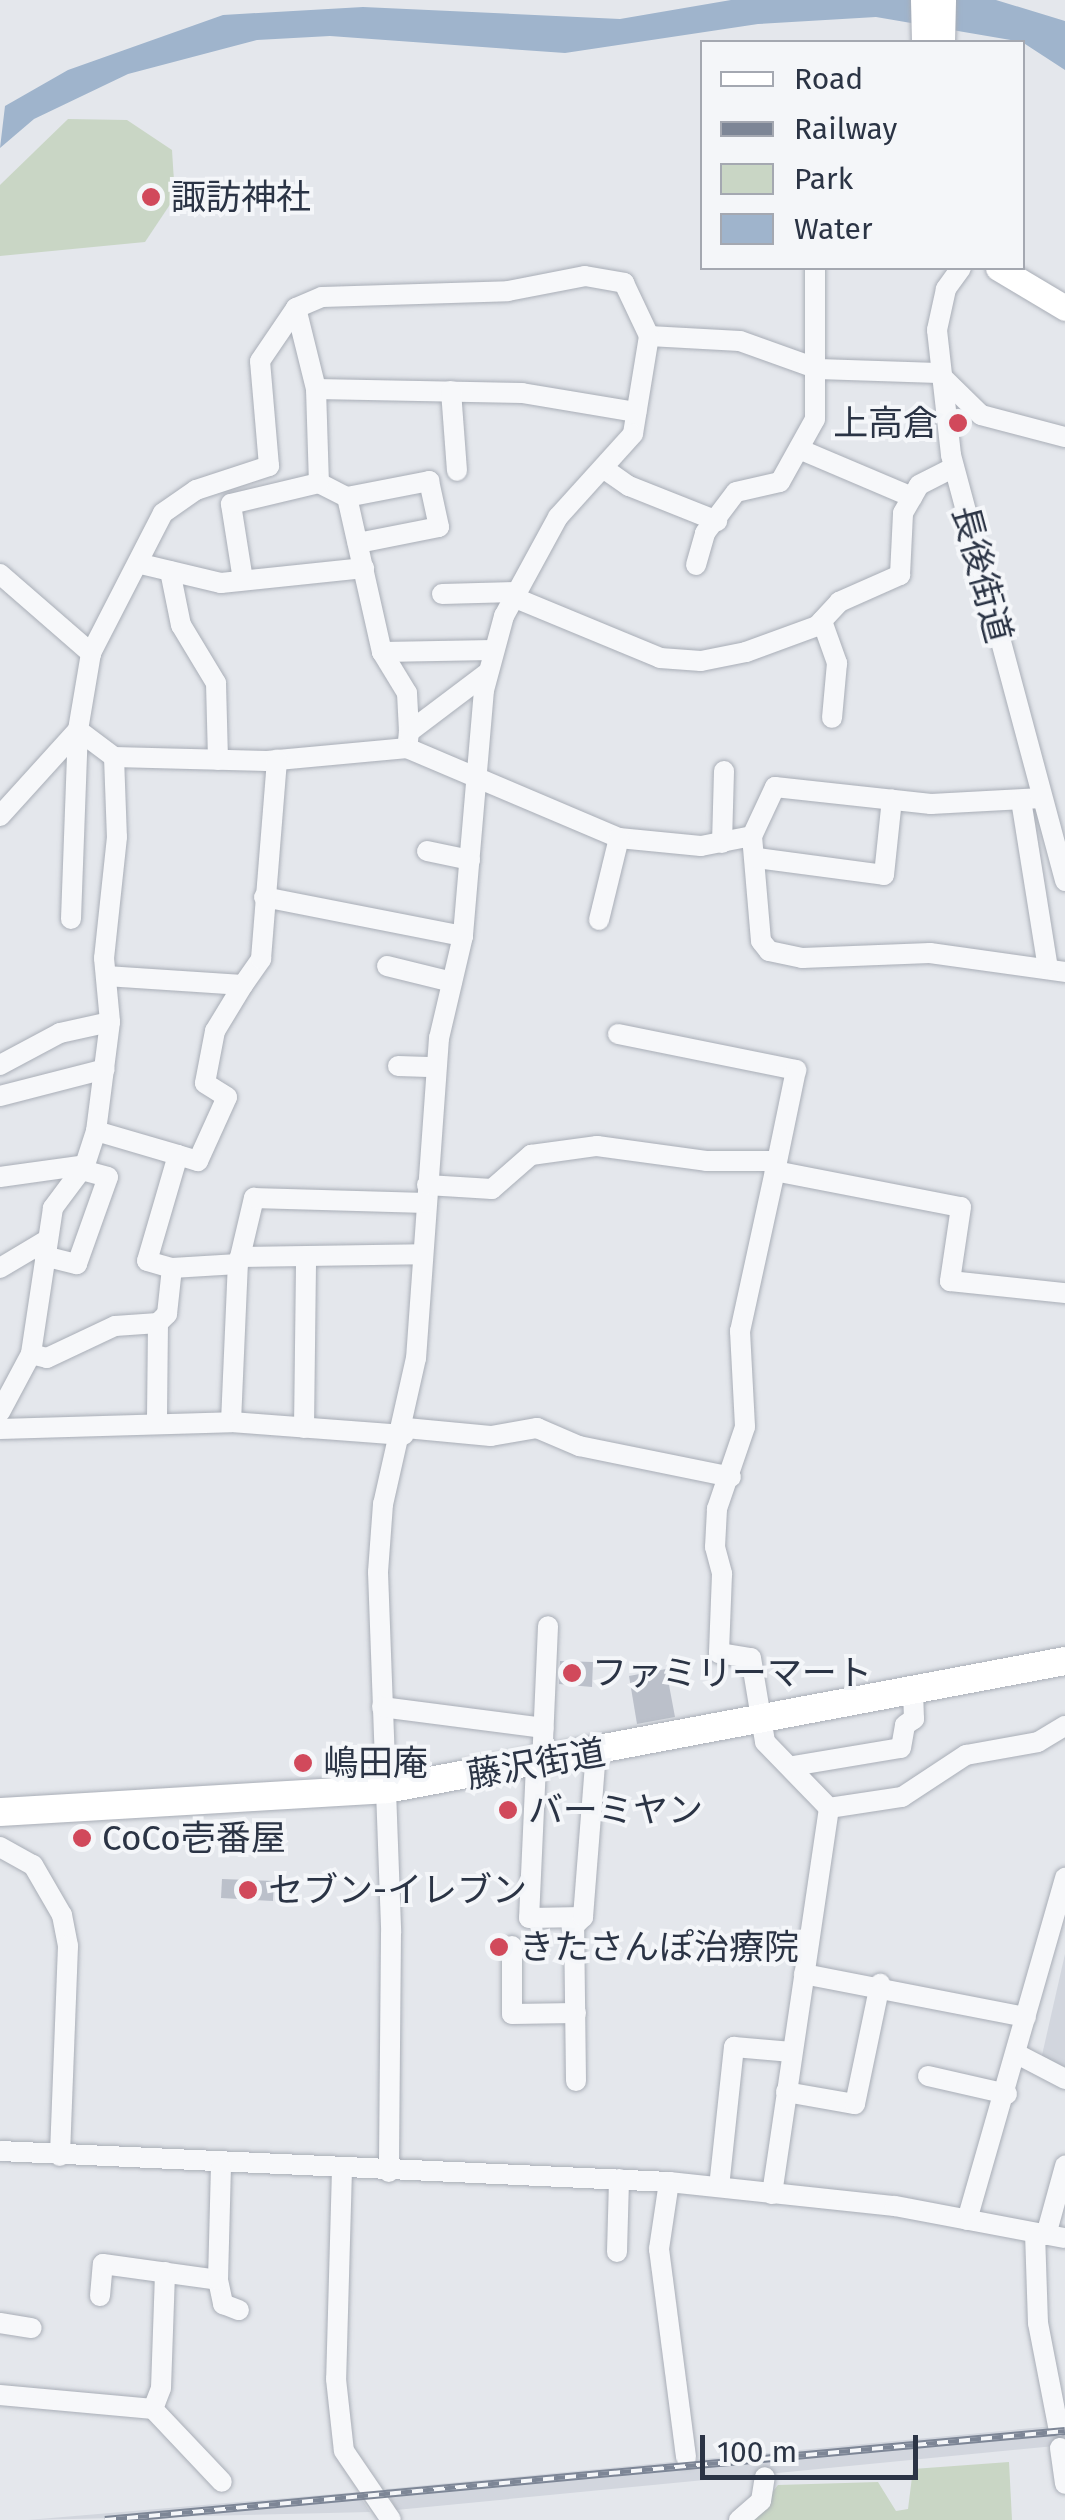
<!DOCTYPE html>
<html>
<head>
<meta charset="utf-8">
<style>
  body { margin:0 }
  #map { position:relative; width:1065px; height:2520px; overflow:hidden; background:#e4e7ec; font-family:"Fira Sans","Noto Sans JP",sans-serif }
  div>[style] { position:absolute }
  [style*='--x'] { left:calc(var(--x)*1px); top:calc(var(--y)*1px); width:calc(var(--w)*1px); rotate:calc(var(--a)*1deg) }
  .built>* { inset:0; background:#d2d6de }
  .green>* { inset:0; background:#c9d6c5 }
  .water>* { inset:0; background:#9fb4cc }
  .building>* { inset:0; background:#bbc0ca }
  .roads { filter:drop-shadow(0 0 2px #a9aeb7) drop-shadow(0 0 2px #a9aeb7) }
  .minor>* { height:20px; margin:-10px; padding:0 10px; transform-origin:10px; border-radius:10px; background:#f7f8fa }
  .major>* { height:25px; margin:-12.5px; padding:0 12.5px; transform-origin:12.5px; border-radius:12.5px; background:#fff }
  .highway>* { height:28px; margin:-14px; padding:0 14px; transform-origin:14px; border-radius:14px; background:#fff }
  .rail>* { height:8px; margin-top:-4px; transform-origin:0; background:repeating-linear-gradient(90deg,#f4f6f9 0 11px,#7d8696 0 22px); box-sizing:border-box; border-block:2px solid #7d8696 }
  .dots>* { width:28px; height:28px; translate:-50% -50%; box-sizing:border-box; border:5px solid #f4f6f9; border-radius:50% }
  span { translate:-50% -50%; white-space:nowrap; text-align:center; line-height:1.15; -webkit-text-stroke:8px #f4f6f9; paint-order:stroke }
  .poi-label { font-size:35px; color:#2b3445 }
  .left { translate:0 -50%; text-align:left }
  .right { translate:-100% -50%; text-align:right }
  .street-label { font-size:35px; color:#2b3445 }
  .legend { position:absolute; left:700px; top:40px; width:325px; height:230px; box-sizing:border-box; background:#f4f6f9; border:2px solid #a4a8b1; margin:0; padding:12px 18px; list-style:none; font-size:30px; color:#2b3445 }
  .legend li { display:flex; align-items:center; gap:20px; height:50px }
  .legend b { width:50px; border:2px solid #a4a8b1 }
  .scale { position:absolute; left:700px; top:2435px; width:218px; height:45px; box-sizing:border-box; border:5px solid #2b3445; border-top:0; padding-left:12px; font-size:30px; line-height:35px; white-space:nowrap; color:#2b3445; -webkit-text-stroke:8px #f4f6f9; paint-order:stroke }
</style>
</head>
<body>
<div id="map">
  <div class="built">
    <i style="clip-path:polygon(1065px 1954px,1065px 2067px,1040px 2064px)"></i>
    <i style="clip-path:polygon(1065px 2425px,1065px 2445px,396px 2510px,386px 2489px)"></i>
    <i style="clip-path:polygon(357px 2492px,370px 2512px,28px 2520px)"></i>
  </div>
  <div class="green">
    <i style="clip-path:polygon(68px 119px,127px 120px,172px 150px,175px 197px,145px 242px,0 256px,0 185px)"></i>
    <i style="clip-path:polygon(1009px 2462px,1012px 2520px,750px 2520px,778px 2485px,878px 2482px,896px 2511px,908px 2509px,913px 2469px)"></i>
  </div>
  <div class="water">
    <i style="clip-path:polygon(731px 0,996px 0,1065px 21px,1065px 70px,1022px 42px,876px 17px,758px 24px,565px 53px,330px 36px,257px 40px,128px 74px,34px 119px,0 148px,5px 106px,68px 70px,223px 15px,363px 7px,620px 19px)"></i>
  </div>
  <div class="building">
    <i style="clip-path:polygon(560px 1661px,593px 1662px,592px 1687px,559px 1684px)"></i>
    <i style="clip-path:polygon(666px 1669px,675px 1717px,637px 1724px,629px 1676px)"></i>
    <i style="clip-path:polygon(222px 1879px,274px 1881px,273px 1901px,221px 1898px)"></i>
  </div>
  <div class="roads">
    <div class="minor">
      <i style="--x:961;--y:268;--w:26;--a:126"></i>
      <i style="--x:946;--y:289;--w:42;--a:102.4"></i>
      <i style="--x:937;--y:330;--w:126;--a:83.6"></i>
      <i style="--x:951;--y:455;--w:441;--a:75"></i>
      <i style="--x:296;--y:308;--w:83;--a:76.1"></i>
      <i style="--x:316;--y:389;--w:94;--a:88.2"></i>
      <i style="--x:319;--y:483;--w:31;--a:27"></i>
      <i style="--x:347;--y:497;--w:159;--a:77.3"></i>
      <i style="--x:382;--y:652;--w:48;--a:58.6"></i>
      <i style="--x:407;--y:693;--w:39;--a:87"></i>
      <i style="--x:649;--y:336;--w:91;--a:3.1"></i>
      <i style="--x:740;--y:341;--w:83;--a:19.7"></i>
      <i style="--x:818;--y:369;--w:120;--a:1.9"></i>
      <i style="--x:938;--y:373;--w:60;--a:44.3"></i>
      <i style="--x:981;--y:415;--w:87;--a:14.7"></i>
      <i style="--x:316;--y:389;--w:206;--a:1.1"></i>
      <i style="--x:522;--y:393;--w:116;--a:9.5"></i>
      <i style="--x:451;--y:391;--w:80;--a:85.7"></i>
      <i style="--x:799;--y:449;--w:123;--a:23"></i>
      <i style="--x:603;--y:468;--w:32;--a:35"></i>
      <i style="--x:629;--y:486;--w:95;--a:21.7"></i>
      <i style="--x:347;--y:497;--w:84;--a:-11"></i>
      <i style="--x:429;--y:481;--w:47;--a:77.7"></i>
      <i style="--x:439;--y:527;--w:83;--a:168.8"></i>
      <i style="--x:141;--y:564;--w:82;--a:13.4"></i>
      <i style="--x:221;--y:583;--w:144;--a:-6"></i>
      <i style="--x:696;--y:565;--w:33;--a:-74"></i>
      <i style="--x:705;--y:533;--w:51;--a:-52.9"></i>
      <i style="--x:736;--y:492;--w:45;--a:-12.8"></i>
      <i style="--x:780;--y:482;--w:72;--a:-60.9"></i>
      <i style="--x:815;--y:419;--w:151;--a:-90"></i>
      <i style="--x:170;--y:571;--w:55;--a:78.5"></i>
      <i style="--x:181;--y:625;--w:68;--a:58.9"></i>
      <i style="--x:216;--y:683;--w:77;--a:88.5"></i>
      <i style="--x:0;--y:574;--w:121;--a:41"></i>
      <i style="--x:243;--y:580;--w:77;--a:-99"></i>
      <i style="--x:231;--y:504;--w:90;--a:-13.4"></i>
      <i style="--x:442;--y:594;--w:73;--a:-1.6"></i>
      <i style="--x:513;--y:597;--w:159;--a:22.5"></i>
      <i style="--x:660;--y:658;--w:41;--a:4.2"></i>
      <i style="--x:701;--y:661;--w:46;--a:-11.3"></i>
      <i style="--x:746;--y:652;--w:76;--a:-20.1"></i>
      <i style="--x:817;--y:626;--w:33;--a:-47"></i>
      <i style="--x:839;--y:602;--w:67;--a:-23.9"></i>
      <i style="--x:900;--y:575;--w:62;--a:-87.2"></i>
      <i style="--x:903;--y:513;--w:32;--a:-60"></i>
      <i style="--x:919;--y:485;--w:39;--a:-27"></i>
      <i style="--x:822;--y:621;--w:45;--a:70.3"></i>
      <i style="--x:837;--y:663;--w:55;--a:95.2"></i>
      <i style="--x:382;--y:652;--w:111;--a:-1"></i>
      <i style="--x:78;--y:730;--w:45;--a:36.9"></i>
      <i style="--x:114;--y:757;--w:153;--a:1.5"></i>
      <i style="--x:267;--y:761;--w:141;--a:-5.3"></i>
      <i style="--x:407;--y:748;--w:230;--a:23"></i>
      <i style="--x:619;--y:838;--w:82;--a:5.6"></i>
      <i style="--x:701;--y:846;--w:52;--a:-11.1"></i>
      <i style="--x:408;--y:741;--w:9;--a:-84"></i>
      <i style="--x:409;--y:732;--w:98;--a:-37.1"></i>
      <i style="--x:114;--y:757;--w:80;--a:87.9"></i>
      <i style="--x:117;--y:837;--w:122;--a:96.1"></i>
      <i style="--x:104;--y:958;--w:64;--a:84.6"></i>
      <i style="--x:110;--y:1022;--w:110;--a:97.3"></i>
      <i style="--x:96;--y:1131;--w:36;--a:108"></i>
      <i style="--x:85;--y:1165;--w:54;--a:126.7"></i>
      <i style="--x:53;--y:1208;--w:148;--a:98.6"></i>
      <i style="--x:31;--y:1354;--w:16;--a:14"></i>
      <i style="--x:47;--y:1358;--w:75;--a:-25.2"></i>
      <i style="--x:115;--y:1326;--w:43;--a:-4"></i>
      <i style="--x:158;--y:1323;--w:99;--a:90.6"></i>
      <i style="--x:1042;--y:798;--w:111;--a:176.9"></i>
      <i style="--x:931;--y:804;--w:157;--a:-173.8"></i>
      <i style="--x:775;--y:787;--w:54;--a:115.1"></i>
      <i style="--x:752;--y:836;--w:105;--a:85.1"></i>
      <i style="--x:761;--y:941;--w:13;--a:51"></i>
      <i style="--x:769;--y:951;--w:34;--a:12"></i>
      <i style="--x:802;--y:958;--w:128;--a:-2.2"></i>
      <i style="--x:930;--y:953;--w:136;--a:8"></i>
      <i style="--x:1021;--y:800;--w:170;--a:80.9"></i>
      <i style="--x:0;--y:816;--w:116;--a:-47.8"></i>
      <i style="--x:78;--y:730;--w:78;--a:-80.4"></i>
      <i style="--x:91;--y:653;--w:157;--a:-62.8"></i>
      <i style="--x:163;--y:513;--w:40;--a:-34.9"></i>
      <i style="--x:196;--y:490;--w:77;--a:-18.2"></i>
      <i style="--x:269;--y:466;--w:105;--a:-94.9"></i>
      <i style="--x:260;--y:361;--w:64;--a:-55.8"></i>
      <i style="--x:296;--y:308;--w:28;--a:-23"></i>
      <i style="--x:322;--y:297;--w:186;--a:-1.8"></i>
      <i style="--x:508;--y:291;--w:78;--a:-11"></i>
      <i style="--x:585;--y:276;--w:40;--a:10"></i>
      <i style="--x:624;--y:283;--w:59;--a:64.7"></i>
      <i style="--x:649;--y:336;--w:99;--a:99.3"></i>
      <i style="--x:633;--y:434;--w:112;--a:132.1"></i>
      <i style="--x:558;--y:517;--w:113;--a:118.6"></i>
      <i style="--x:504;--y:616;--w:77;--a:105.1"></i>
      <i style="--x:484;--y:690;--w:247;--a:94.9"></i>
      <i style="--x:463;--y:936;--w:105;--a:103.2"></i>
      <i style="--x:439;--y:1038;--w:321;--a:94.1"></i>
      <i style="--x:416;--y:1358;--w:150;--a:102.7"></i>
      <i style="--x:383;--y:1504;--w:68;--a:94.2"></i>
      <i style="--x:378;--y:1572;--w:361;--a:87.9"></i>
      <i style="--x:391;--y:1933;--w:239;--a:90.5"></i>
      <i style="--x:722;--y:843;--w:72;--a:-88.4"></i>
      <i style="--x:427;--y:851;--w:44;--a:11.8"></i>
      <i style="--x:757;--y:858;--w:128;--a:7.6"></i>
      <i style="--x:884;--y:875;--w:76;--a:-84"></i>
      <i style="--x:264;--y:897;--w:203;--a:11.1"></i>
      <i style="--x:71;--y:919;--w:189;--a:-87.9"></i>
      <i style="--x:599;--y:920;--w:84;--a:-76.3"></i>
      <i style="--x:387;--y:966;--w:67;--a:13.8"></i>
      <i style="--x:106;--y:976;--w:137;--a:3.8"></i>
      <i style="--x:243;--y:985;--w:32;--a:-55"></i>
      <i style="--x:261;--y:959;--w:200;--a:-85.4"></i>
      <i style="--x:618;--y:1034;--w:182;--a:11.4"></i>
      <i style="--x:796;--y:1070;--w:103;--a:101.7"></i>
      <i style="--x:775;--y:1171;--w:189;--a:11"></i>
      <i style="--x:961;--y:1207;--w:75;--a:98.5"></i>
      <i style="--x:950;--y:1281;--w:116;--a:6"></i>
      <i style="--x:0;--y:1065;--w:68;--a:-28.1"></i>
      <i style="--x:60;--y:1033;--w:51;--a:-12.4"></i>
      <i style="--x:398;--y:1066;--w:38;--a:2"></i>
      <i style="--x:0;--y:1096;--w:108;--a:-14.4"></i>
      <i style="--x:96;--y:1131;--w:85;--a:16.3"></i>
      <i style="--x:178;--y:1155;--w:110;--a:106.3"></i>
      <i style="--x:147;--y:1261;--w:26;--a:16"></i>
      <i style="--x:172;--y:1268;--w:66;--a:-3.5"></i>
      <i style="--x:238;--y:1264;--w:7;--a:-74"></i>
      <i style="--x:240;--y:1257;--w:182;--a:-0.9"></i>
      <i style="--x:178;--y:1155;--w:21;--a:17"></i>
      <i style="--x:198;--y:1161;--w:70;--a:-65.6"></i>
      <i style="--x:227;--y:1097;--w:26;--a:-148"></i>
      <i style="--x:205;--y:1083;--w:53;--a:-79.1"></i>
      <i style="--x:215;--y:1031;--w:54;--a:-58.7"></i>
      <i style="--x:775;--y:1171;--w:164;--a:102.3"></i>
      <i style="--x:740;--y:1331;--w:96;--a:87"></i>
      <i style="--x:745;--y:1427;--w:87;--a:108.9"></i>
      <i style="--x:717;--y:1509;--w:38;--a:93"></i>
      <i style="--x:715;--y:1547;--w:28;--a:75"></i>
      <i style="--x:722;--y:1574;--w:79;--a:92.2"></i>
      <i style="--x:719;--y:1653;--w:32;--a:9"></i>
      <i style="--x:751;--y:1658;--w:85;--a:80.5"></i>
      <i style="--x:765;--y:1742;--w:92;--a:45.9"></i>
      <i style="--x:829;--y:1808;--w:74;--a:-8.6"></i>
      <i style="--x:902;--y:1797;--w:77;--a:-33.3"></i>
      <i style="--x:966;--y:1755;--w:73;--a:-10.2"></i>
      <i style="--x:1038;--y:1742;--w:31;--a:-31"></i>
      <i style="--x:0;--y:1177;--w:86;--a:-8"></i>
      <i style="--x:427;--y:1185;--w:65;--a:3.5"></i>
      <i style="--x:492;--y:1189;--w:52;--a:-41.1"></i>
      <i style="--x:531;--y:1155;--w:67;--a:-7.8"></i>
      <i style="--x:597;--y:1146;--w:110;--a:7.8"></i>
      <i style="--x:706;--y:1161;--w:71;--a:0"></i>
      <i style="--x:44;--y:1256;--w:34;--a:14"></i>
      <i style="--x:77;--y:1264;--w:92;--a:-70.4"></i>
      <i style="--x:108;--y:1177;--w:28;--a:-165"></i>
      <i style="--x:240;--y:1257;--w:61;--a:-76.7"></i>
      <i style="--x:254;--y:1198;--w:171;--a:1.7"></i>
      <i style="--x:0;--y:1268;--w:55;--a:-30.8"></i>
      <i style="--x:158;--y:1323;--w:13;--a:-45"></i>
      <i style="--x:167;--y:1314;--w:46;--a:-83.8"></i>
      <i style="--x:0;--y:1412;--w:66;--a:-61.9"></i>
      <i style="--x:231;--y:1422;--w:158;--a:-87.5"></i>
      <i style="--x:304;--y:1428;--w:171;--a:-89.3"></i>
      <i style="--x:406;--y:1428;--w:85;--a:5.4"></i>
      <i style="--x:491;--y:1436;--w:47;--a:-9.9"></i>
      <i style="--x:537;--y:1428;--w:46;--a:23.2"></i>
      <i style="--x:579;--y:1446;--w:155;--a:11.5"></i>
      <i style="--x:0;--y:1429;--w:231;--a:-1.7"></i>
      <i style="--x:231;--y:1422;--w:173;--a:4.3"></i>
      <i style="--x:382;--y:1707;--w:163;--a:7.4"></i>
      <i style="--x:542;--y:1764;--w:138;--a:-87.5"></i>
      <i style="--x:536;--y:1765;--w:153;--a:92.6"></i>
      <i style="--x:529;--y:1918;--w:54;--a:-1.1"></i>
      <i style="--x:793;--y:1766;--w:109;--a:-9.5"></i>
      <i style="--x:901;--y:1748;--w:23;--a:-80"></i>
      <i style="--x:905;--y:1725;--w:11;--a:-34"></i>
      <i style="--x:914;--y:1719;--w:29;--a:-92"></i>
      <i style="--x:0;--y:1847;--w:38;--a:29"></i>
      <i style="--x:33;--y:1865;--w:58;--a:59.9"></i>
      <i style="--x:62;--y:1915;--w:32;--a:79"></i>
      <i style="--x:68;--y:1946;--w:210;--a:92.2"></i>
      <i style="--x:512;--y:1946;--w:68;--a:90"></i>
      <i style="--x:512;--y:2014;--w:64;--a:-0.9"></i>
      <i style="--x:804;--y:1974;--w:226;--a:11"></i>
      <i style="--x:1017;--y:2054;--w:54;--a:27.5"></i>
      <i style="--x:928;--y:2076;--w:81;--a:12.8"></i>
      <i style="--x:576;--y:2081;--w:155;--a:-90.7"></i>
      <i style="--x:574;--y:1926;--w:13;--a:-45"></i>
      <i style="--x:583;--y:1917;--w:165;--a:-85.5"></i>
      <i style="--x:786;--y:2092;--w:70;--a:9.9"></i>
      <i style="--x:855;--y:2104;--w:123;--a:-78.2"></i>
      <i style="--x:0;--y:2151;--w:670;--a:2.65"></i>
      <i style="--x:669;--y:2182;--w:227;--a:6.1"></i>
      <i style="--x:895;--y:2206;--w:173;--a:10.7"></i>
      <i style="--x:342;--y:2169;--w:210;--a:91.6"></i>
      <i style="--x:336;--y:2379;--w:72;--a:83.7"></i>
      <i style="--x:344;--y:2451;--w:83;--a:55.7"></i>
      <i style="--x:669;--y:2182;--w:68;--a:98.5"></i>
      <i style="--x:659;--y:2249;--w:210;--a:82.6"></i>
      <i style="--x:719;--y:2187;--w:141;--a:-83.9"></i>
      <i style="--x:734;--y:2047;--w:58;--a:4.9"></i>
      <i style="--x:772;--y:2194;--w:390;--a:-81.6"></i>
      <i style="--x:967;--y:2220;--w:356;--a:-74"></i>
      <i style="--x:1035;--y:2233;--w:90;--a:88.1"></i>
      <i style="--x:1038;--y:2323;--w:105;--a:79"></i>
      <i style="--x:1046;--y:2235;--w:72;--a:-74.6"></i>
      <i style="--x:617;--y:2252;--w:73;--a:-88.4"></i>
      <i style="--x:218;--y:2280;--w:25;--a:78"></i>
      <i style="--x:223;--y:2304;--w:17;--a:21"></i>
      <i style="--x:100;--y:2296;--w:32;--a:-85"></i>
      <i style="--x:103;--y:2264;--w:116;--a:7.9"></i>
      <i style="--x:218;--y:2280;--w:113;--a:-88.5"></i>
      <i style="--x:0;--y:2323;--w:32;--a:9"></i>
      <i style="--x:0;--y:2395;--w:154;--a:5.2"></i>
      <i style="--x:153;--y:2409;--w:22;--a:-69"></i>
      <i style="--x:161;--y:2388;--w:116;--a:-88"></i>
      <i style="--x:153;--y:2409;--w:100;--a:46.6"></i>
      <i style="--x:1060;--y:2448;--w:36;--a:82"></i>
      <i style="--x:739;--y:2520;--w:29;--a:-41"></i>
      <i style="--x:761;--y:2501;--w:24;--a:-81"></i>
    </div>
    <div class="major">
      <i style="--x:923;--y:0;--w:42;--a:88.6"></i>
      <i style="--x:942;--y:42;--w:42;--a:-88.6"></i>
      <i style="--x:998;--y:268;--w:78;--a:30.8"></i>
    </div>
    <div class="highway">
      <i style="--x:0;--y:1812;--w:388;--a:-3.4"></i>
      <i style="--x:387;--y:1789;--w:690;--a:-10.69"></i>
    </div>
  </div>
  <div class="rail">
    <i style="--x:105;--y:2520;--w:964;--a:-5.3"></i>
  </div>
  <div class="dots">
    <i style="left:151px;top:197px;background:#d1495b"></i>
    <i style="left:958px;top:423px;background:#d1495b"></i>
    <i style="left:572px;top:1673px;background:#d1495b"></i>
    <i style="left:303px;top:1763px;background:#d1495b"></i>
    <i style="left:508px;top:1810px;background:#d1495b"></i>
    <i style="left:82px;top:1838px;background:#d1495b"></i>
    <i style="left:248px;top:1890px;background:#d1495b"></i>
    <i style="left:499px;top:1947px;background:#d1495b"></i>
  </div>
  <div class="poi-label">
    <span class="left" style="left:171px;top:197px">諏訪神社</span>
    <span class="right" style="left:938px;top:423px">上高倉</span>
    <span class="left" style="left:592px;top:1673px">ファミリーマート</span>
    <span class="left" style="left:323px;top:1763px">嶋田庵</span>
    <span class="left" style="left:528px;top:1810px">バーミヤン</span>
    <span class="left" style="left:102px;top:1838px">CoCo壱番屋</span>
    <span class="left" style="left:268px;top:1890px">セブン-イレブン</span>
    <span class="left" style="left:519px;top:1947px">きたさんぽ治療院</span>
  </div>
  <div class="street-label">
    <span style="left:982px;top:574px;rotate:75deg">長後街道</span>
    <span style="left:536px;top:1764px;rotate:-10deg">藤沢街道</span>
  </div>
  <ul class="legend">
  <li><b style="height:12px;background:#fff"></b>Road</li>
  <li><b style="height:12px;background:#7d8696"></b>Railway</li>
  <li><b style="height:28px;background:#c9d6c5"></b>Park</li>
  <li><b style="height:28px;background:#9fb4cc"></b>Water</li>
  </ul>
  <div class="scale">100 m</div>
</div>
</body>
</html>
